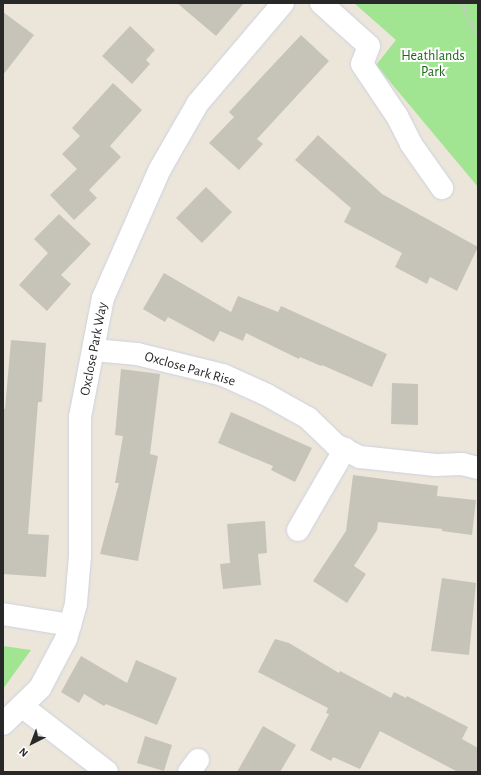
<!DOCTYPE html>
<html>
<head>
<meta charset="utf-8">
<style>
  body { margin:0 }
  #map { position:relative; width:481px; height:775px; overflow:hidden; background:#ebe6d9; font-family:"Alegreya Sans",sans-serif }
  div>[style] { position:absolute }
  [style*='--x'] { left:calc(var(--x)*1px); top:calc(var(--y)*1px); width:calc(var(--w)*1px); rotate:calc(var(--a)*1deg) }
  .green>* { inset:0; background:#a1e593 }
  .building>* { inset:0; background:#c6c4b8 }
  .path>* { height:2.5px; margin-top:-1.25px; transform-origin:0; background:repeating-linear-gradient(90deg,#c7c7c7 0 3px,transparent 0 5px) }
  .roads { filter:drop-shadow(0 0 1px #cecfe2) drop-shadow(0 0 1px #cecfe2) }
  .minor>* { height:22px; margin:-11px; padding:0 11px; transform-origin:11px; border-radius:11px; background:#fff }
  span { translate:-50% -50%; white-space:nowrap; text-align:center; line-height:1.15; -webkit-text-stroke:4px #fff; paint-order:stroke }
  .park-label { font-size:14px; color:#1a6717 }
  .street-label { font-size:14px; color:#282828 }
  .frame { position:absolute; inset:0; border:4px solid #282828; pointer-events:none }
  .north { position:absolute; left:12px; top:723px; width:40px; height:40px; -webkit-text-stroke:3px #fff; paint-order:stroke; rotate:222deg; font-size:11px; font-weight:700; line-height:16px; text-align:center; color:#282828 }
  .north::after { content:''; display:block; margin:auto; width:14px; height:18px; background:#282828; clip-path:polygon(50% 0,100% 100%,50% 72%,0 100%) }
</style>
</head>
<body>
<div id="map">
  <div class="green">
    <i style="clip-path:polygon(354px 3px,478px 3px,478px 187px,376px 65px,396px 40px)"></i>
    <i style="clip-path:polygon(3px 646px,31px 650px,3px 689px)"></i>
  </div>
  <div class="building">
    <i style="clip-path:polygon(177px 3px,244px 3px,216px 36px)"></i>
    <i style="clip-path:polygon(3px 12px,34px 35px,3px 75px)"></i>
    <i style="clip-path:polygon(130px 26px,155px 50px,146px 60px,150px 64px,132px 84px,102px 56px)"></i>
    <i style="clip-path:polygon(301px 35px,329px 61px,257px 139px,263px 144px,239px 170px,209px 143px,234px 117px,229px 112px)"></i>
    <i style="clip-path:polygon(113px 83px,142px 110px,110px 146px,121px 157px,89px 190px,97px 198px,74px 220px,50px 195px,77px 169px,62px 154px,80px 136px,72px 128px)"></i>
    <i style="clip-path:polygon(318px 135px,382px 194px,478px 247px,457px 291px,430px 277px,427px 284px,395px 267px,402px 253px,344px 222px,351px 208px,295px 160px)"></i>
    <i style="clip-path:polygon(206px 187px,232px 212px,202px 243px,176px 218px)"></i>
    <i style="clip-path:polygon(59px 214px,91px 244px,61px 275px,71px 284px,47px 311px,19px 285px,48px 253px,34px 239px)"></i>
    <i style="clip-path:polygon(164px 273px,231px 312px,238px 296px,278px 312px,281px 306px,387px 354px,372px 387px,322px 365px,321px 366px,300px 357px,299px 359px,246px 333px,243px 341px,220px 331px,214px 342px,168px 317px,165px 322px,143px 309px)"></i>
    <i style="clip-path:polygon(11px 340px,46px 343px,42px 402px,38px 402px,28px 534px,49px 535px,46px 577px,3px 574px,3px 409px,5px 409px)"></i>
    <i style="clip-path:polygon(121px 369px,160px 374px,150px 454px,158px 456px,138px 561px,100px 554px,119px 483px,115px 483px,123px 436px,115px 435px)"></i>
    <i style="clip-path:polygon(392px 383px,418px 384px,418px 425px,391px 424px)"></i>
    <i style="clip-path:polygon(231px 412px,312px 448px,295px 482px,271px 470px,273px 466px,218px 443px)"></i>
    <i style="clip-path:polygon(353px 475px,438px 486px,437px 496px,476px 500px,472px 535px,442px 531px,442px 529px,378px 522px,377px 530px,354px 566px,366px 574px,347px 603px,313px 581px,346px 531px)"></i>
    <i style="clip-path:polygon(265px 521px,267px 553px,258px 554px,261px 585px,223px 589px,220px 564px,230px 563px,227px 524px)"></i>
    <i style="clip-path:polygon(442px 578px,476px 583px,469px 655px,431px 651px)"></i>
    <i style="clip-path:polygon(275px 639px,289px 643px,339px 673px,340px 671px,391px 698px,394px 692px,406px 698px,407px 696px,468px 727px,462px 739px,478px 748px,478px 772px,458px 772px,380px 731px,360px 769px,333px 757px,331px 761px,310px 750px,329px 714px,326px 713px,328px 708px,258px 672px)"></i>
    <i style="clip-path:polygon(81px 656px,127px 683px,136px 660px,177px 678px,157px 725px,106px 704px,104px 706px,84px 694px,79px 703px,61px 692px)"></i>
    <i style="clip-path:polygon(263px 726px,296px 745px,280px 772px,237px 772px)"></i>
    <i style="clip-path:polygon(145px 736px,172px 745px,164px 771px,137px 763px)"></i>
  </div>
  <div class="path">
    <i style="--x:463;--y:3;--w:21;--a:71"></i>
    <i style="--x:470;--y:23;--w:13;--a:51"></i>
  </div>
  <div class="roads">
    <div class="minor">
      <i style="--x:321;--y:3;--w:64;--a:41.9"></i>
      <i style="--x:369;--y:46;--w:19;--a:111"></i>
      <i style="--x:362;--y:64;--w:63;--a:56.1"></i>
      <i style="--x:397;--y:116;--w:31;--a:63"></i>
      <i style="--x:411;--y:144;--w:54;--a:54.8"></i>
      <i style="--x:94;--y:350;--w:43;--a:5.3"></i>
      <i style="--x:137;--y:354;--w:89;--a:13.7"></i>
      <i style="--x:223;--y:375;--w:48;--a:24.4"></i>
      <i style="--x:267;--y:395;--w:47;--a:29.3"></i>
      <i style="--x:308;--y:418;--w:39;--a:44"></i>
      <i style="--x:336;--y:445;--w:27;--a:27"></i>
      <i style="--x:360;--y:457;--w:76;--a:6"></i>
      <i style="--x:436;--y:465;--w:26;--a:-2"></i>
      <i style="--x:462;--y:464;--w:16;--a:14"></i>
      <i style="--x:298;--y:530;--w:94;--a:-59.9"></i>
      <i style="--x:3;--y:614;--w:68;--a:9.3"></i>
      <i style="--x:23;--y:707;--w:106;--a:37.7"></i>
      <i style="--x:3;--y:724;--w:52;--a:-44.2"></i>
      <i style="--x:40;--y:688;--w:55;--a:-62"></i>
      <i style="--x:66;--y:639;--w:37;--a:-74"></i>
      <i style="--x:76;--y:603;--w:47;--a:-85.1"></i>
      <i style="--x:80;--y:556;--w:139;--a:-90"></i>
      <i style="--x:80;--y:417;--w:121;--a:-79.1"></i>
      <i style="--x:103;--y:298;--w:141;--a:-66.2"></i>
      <i style="--x:160;--y:169;--w:76;--a:-60.1"></i>
      <i style="--x:198;--y:103;--w:131;--a:-49.6"></i>
      <i style="--x:189;--y:772;--w:15;--a:-53"></i>
    </div>
  </div>
  <div class="park-label">
    <span style="left:433px;top:64px">Heathlands<br>Park</span>
  </div>
  <div class="street-label">
    <span style="left:94px;top:349px;rotate:-79deg">Oxclose Park Way</span>
    <span style="left:190px;top:369px;rotate:16deg">Oxclose Park Rise</span>
  </div>
  <div class="frame"></div>
  <div class="north">N</div>
</div>
</body>
</html>
